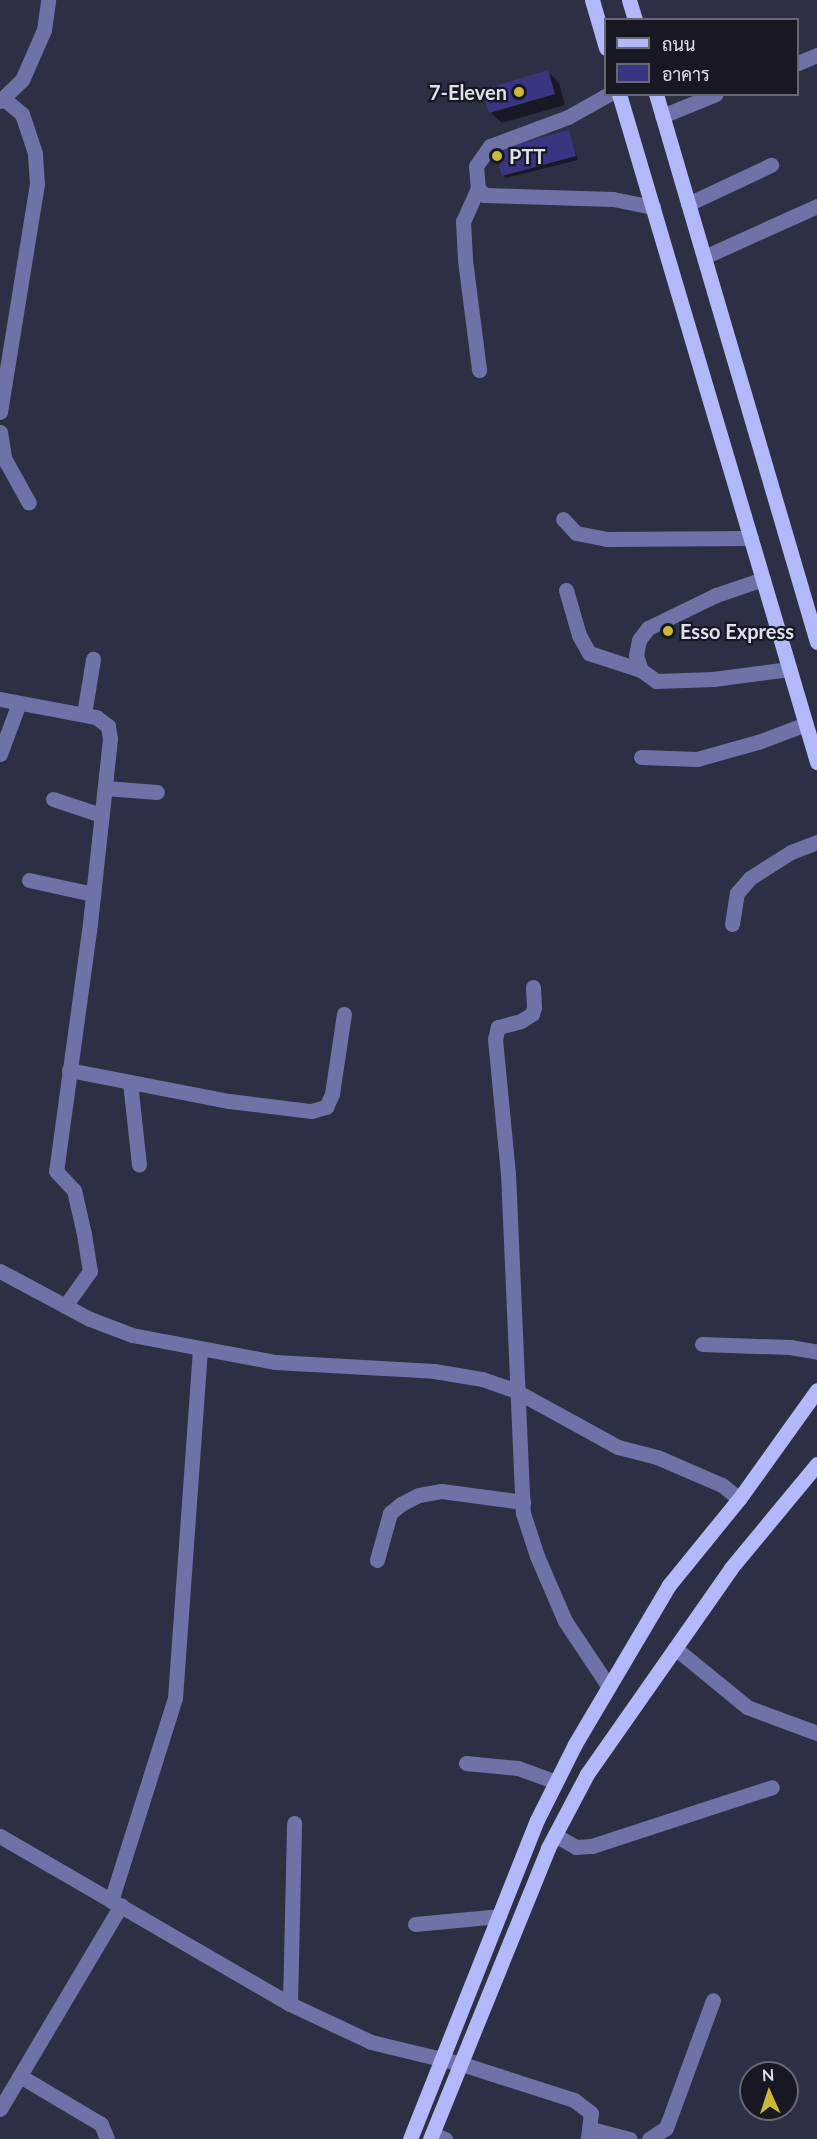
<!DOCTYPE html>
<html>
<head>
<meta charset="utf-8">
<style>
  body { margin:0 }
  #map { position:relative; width:817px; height:2139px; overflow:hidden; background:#2d2f44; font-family:Lato,Sarabun,sans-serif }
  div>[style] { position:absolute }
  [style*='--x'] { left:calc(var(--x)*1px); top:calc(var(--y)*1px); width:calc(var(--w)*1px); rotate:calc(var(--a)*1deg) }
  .shadow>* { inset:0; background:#0007 }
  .building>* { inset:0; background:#393580 }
  .minor>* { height:15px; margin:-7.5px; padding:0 7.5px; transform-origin:7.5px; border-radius:7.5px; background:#6f72a7 }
  .major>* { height:15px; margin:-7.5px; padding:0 7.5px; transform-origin:7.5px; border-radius:7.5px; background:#b3b8fa }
  .dots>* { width:16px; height:16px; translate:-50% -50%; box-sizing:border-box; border:3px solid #171821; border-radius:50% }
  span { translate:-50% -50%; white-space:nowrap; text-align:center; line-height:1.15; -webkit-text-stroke:4.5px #171821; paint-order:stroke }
  .poi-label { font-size:20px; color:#dee0ee; font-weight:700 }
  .right { translate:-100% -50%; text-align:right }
  .left { translate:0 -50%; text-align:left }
  .legend { position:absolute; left:604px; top:18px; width:195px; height:78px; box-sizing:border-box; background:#171821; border:2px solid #676873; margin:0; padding:8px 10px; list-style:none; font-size:18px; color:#dee0ee }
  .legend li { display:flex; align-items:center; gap:12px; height:30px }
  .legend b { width:30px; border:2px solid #676873 }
  .north { position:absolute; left:739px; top:2061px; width:60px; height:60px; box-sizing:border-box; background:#171821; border:2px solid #676873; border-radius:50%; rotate:357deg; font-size:16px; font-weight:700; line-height:24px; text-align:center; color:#dee0ee }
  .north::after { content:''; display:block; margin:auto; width:21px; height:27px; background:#ccb939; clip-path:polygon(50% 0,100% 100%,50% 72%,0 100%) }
</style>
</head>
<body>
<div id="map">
  <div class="shadow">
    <i style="clip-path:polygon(548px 72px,559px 83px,565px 105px,502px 123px,490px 112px)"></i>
    <i style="clip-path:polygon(568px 132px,578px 160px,506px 178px,503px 175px)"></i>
  </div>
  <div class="building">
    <i style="clip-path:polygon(548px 70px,555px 94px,489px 113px,482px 90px)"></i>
    <i style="clip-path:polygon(569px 130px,576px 156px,502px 176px,495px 150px)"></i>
  </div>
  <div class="minor">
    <i style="--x:798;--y:63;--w:21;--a:-23"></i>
    <i style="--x:609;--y:94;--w:47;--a:150.7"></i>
    <i style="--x:568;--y:117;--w:83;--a:159.6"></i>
    <i style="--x:490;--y:146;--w:24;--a:125"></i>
    <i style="--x:476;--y:166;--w:22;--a:85"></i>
    <i style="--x:478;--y:188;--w:9;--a:49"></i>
    <i style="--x:484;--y:195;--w:129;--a:1.8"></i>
    <i style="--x:613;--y:199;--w:41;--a:11.3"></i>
    <i style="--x:0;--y:101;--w:30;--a:-44"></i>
    <i style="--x:22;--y:80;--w:55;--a:-66.3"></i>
    <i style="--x:44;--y:30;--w:30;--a:-82"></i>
    <i style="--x:662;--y:116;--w:58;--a:-22.2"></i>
    <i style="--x:478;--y:188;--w:36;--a:114"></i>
    <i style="--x:463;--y:221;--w:39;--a:87"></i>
    <i style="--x:465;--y:260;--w:111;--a:82.7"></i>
    <i style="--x:688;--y:204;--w:92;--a:-25.2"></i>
    <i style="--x:704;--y:257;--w:124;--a:-24.3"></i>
    <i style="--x:0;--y:412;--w:231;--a:-80.8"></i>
    <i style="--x:37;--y:184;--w:31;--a:-94"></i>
    <i style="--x:35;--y:153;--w:41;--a:-108.4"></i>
    <i style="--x:22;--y:114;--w:23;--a:-140"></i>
    <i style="--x:0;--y:432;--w:26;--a:81"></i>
    <i style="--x:4;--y:458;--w:51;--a:60.9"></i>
    <i style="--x:563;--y:519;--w:19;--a:47"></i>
    <i style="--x:576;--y:533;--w:31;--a:11"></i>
    <i style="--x:606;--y:539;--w:145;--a:-0.4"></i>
    <i style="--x:763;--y:579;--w:50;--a:161.2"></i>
    <i style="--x:716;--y:595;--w:76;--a:154.1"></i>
    <i style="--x:648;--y:628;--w:15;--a:127"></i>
    <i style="--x:639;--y:640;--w:15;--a:101"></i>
    <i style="--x:636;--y:655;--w:16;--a:72"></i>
    <i style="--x:641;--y:670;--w:19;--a:36"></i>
    <i style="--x:656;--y:681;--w:57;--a:-2"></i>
    <i style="--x:713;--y:679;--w:77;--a:-7.5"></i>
    <i style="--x:566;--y:590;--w:47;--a:73.9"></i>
    <i style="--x:579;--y:635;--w:21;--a:61"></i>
    <i style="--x:589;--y:653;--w:55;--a:18.1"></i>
    <i style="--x:0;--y:699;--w:98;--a:10.6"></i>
    <i style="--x:96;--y:717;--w:15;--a:37"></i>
    <i style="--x:108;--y:726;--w:13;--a:81"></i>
    <i style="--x:110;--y:739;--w:193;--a:96.2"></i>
    <i style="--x:89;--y:931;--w:242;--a:97.8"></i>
    <i style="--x:56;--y:1171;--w:26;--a:47"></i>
    <i style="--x:74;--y:1190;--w:45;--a:77.2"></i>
    <i style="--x:84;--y:1234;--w:37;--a:81"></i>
    <i style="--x:90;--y:1271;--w:43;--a:125.5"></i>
    <i style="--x:84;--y:714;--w:56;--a:-80.7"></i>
    <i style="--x:0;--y:754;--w:54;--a:-69.6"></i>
    <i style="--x:641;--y:757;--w:56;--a:2"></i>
    <i style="--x:697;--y:759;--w:63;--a:-15.6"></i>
    <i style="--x:758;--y:742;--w:51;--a:-20.6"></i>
    <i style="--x:105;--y:788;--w:52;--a:4.4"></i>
    <i style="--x:53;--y:799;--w:51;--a:18.4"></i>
    <i style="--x:29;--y:880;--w:66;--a:12.3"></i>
    <i style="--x:732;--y:924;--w:31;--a:-81"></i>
    <i style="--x:737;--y:893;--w:20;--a:-49"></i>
    <i style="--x:750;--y:878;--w:49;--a:-32.4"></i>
    <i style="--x:791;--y:852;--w:28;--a:-21"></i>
    <i style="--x:533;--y:987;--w:20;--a:87"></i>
    <i style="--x:534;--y:1007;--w:7;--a:106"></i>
    <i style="--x:532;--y:1014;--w:13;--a:148"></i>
    <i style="--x:521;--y:1021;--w:24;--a:165"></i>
    <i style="--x:498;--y:1027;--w:12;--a:104"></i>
    <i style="--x:495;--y:1039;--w:135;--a:84.5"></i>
    <i style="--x:508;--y:1173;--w:340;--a:87.5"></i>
    <i style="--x:523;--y:1513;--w:45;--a:72"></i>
    <i style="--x:537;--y:1556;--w:71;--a:66.7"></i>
    <i style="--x:565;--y:1621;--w:79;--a:56.3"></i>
    <i style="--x:69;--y:1070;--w:163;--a:11"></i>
    <i style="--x:229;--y:1101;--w:83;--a:7"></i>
    <i style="--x:311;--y:1111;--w:16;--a:-15"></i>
    <i style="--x:326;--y:1107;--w:14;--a:-65"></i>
    <i style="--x:332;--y:1094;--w:81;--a:-81.5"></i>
    <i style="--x:130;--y:1082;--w:83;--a:83.8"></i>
    <i style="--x:0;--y:1271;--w:102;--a:28.1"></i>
    <i style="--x:90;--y:1319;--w:45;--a:20.9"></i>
    <i style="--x:132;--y:1335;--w:146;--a:10.7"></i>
    <i style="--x:275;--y:1362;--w:159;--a:3.2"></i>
    <i style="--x:434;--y:1371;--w:49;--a:9.5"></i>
    <i style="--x:482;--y:1379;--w:36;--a:19"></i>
    <i style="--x:516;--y:1391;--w:116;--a:28.8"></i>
    <i style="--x:618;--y:1447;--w:40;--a:14.4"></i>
    <i style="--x:657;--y:1457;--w:71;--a:23.3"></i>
    <i style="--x:722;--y:1485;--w:22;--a:39"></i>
    <i style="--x:702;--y:1344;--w:88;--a:2"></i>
    <i style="--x:790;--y:1347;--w:27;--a:10"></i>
    <i style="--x:377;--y:1560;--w:49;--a:-74.5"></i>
    <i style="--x:390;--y:1513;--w:14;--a:-39"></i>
    <i style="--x:401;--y:1504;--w:20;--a:-27"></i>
    <i style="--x:419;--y:1495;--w:22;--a:-10"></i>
    <i style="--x:441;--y:1491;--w:83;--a:7.6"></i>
    <i style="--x:675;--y:1648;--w:93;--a:39.3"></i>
    <i style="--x:747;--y:1707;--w:75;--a:20.4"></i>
    <i style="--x:466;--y:1763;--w:52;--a:5.5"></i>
    <i style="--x:518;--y:1768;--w:40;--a:20.2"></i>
    <i style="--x:555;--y:1835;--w:24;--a:30"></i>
    <i style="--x:576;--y:1847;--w:16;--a:-4"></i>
    <i style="--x:592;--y:1846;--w:189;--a:-18.1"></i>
    <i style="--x:0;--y:1836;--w:335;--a:30.1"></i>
    <i style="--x:290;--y:2004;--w:89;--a:25.1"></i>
    <i style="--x:371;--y:2042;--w:94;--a:13.6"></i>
    <i style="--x:462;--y:2064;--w:118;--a:17.8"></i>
    <i style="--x:574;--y:2100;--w:21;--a:37"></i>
    <i style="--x:591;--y:2113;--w:26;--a:97"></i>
    <i style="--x:111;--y:1901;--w:213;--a:-72.5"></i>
    <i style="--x:175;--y:1698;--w:349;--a:-85.9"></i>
    <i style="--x:415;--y:1924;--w:84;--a:-5.4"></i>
    <i style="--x:290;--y:2004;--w:181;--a:-88.7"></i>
    <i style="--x:20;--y:2076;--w:94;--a:30.7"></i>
    <i style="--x:101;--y:2124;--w:16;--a:68"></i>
    <i style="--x:0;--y:2109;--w:237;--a:-59.3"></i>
    <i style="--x:591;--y:2129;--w:40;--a:14.4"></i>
    <i style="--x:432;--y:2134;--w:14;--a:21"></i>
    <i style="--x:649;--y:2139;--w:20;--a:-33"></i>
    <i style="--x:666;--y:2128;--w:136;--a:-69.8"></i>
  </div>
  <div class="major">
    <i style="--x:592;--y:0;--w:50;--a:73.7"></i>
    <i style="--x:629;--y:0;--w:21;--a:73"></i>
    <i style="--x:619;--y:94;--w:697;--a:73.49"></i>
    <i style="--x:656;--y:94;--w:571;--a:73.63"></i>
    <i style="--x:410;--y:2139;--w:343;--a:-68.3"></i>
    <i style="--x:537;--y:1820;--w:85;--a:-63.4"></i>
    <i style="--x:575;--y:1744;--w:185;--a:-59.4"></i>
    <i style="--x:669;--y:1585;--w:111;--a:-50.9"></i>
    <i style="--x:739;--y:1499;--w:134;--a:-54.4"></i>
    <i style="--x:430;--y:2139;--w:314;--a:-67.9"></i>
    <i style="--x:548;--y:1848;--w:84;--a:-62.2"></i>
    <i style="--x:587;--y:1774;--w:251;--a:-55"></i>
    <i style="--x:731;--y:1568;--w:135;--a:-50.4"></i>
  </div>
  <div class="dots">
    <i style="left:519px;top:92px;background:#ccb939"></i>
    <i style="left:497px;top:156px;background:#ccb939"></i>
    <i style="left:668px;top:631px;background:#ccb939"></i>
  </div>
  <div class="poi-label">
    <span class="right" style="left:507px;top:92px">7-Eleven</span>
    <span class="left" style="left:509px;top:156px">PTT</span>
    <span class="left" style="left:680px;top:631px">Esso Express</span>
  </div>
  <ul class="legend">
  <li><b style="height:8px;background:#b3b8fa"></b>ถนน</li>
  <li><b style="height:16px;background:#393580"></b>อาคาร</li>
  </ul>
  <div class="north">N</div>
</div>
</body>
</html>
